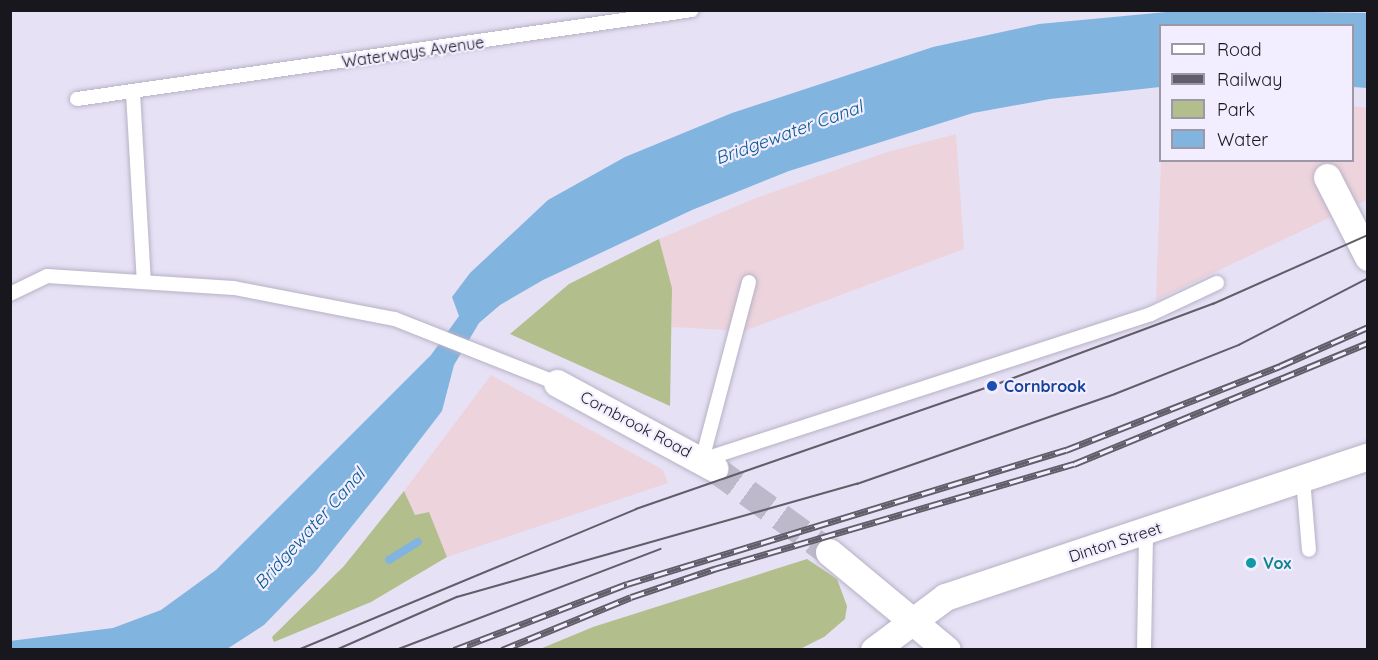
<!DOCTYPE html>
<html>
<head>
<meta charset="utf-8">
<style>
  body { margin:0 }
  #map { position:relative; width:1378px; height:660px; overflow:hidden; background:#e7e1f5; font-family:Quicksand,sans-serif }
  div>[style] { position:absolute }
  [style*='--x'] { left:calc(var(--x)*1px); top:calc(var(--y)*1px); width:calc(var(--w)*1px); rotate:calc(var(--a)*1deg) }
  .industrial>* { inset:0; background:#ecd3dc }
  .green>* { inset:0; background:#b2be8c }
  .water>* { inset:0; background:#81b4de }
  .stream>* { height:8px; margin:-4px; padding:0 4px; transform-origin:4px; border-radius:4px; background:#81b4de }
  .minor-tunnel>* { height:27px; margin-top:-13.5px; transform-origin:0; background:repeating-linear-gradient(90deg,#beb9ca 0 27px,transparent 0 41px) }
  .roads { filter:drop-shadow(0 0 2px #b7b1c5) drop-shadow(0 0 2px #b7b1c5) }
  .service>* { height:14px; margin:-7px; padding:0 7px; transform-origin:7px; border-radius:7px; background:#fff }
  .minor>* { height:27px; margin:-13.5px; padding:0 13.5px; transform-origin:13.5px; border-radius:13.5px; background:#fff }
  .tram>* { height:1.5px; margin:-0.75px; padding:0 0.75px; transform-origin:0.75px; border-radius:0.75px; background:#615d69 }
  .rail>* { height:7px; margin-top:-3.5px; transform-origin:0; background:repeating-linear-gradient(90deg,#f3eeff 0 14px,#615d69 0 28px); box-sizing:border-box; border-block:2px solid #615d69 }
  .dots>* { width:16px; height:16px; translate:-50% -50%; box-sizing:border-box; border:3px solid #f3eeff; border-radius:50% }
  span { translate:-50% -50%; white-space:nowrap; text-align:center; line-height:1.15; -webkit-text-stroke:4.5px #f3eeff; paint-order:stroke }
  .street-label { font-size:16px; color:#19171e }
  .transit-label { font-size:16px; color:#164399; font-weight:700 }
  .left { translate:0 -50%; text-align:left }
  .culture-label { font-size:16px; color:#0d838f; font-weight:700 }
  .water-label { font-size:18px; color:#055b90; font-style:italic }
  .frame { position:absolute; inset:0; border:12px solid #19171e; pointer-events:none }
  .legend { position:absolute; left:1159px; top:24px; width:195px; height:138px; box-sizing:border-box; background:#f3eeff; border:2px solid #9c98a5; margin:0; padding:8px 10px; list-style:none; font-size:18px; color:#19171e }
  .legend li { display:flex; align-items:center; gap:12px; height:30px }
  .legend b { width:30px; border:2px solid #9c98a5 }
</style>
</head>
<body>
<div id="map">
  <div class="industrial">
    <i style="clip-path:polygon(1353px 106px,1367px 108px,1367px 200px,1156px 300px,1161px 161px,1352px 160px)"></i>
    <i style="clip-path:polygon(956px 134px,964px 249px,744px 331px,672px 327px,672px 288px,659px 239px,756px 198px,884px 153px)"></i>
    <i style="clip-path:polygon(491px 375px,663px 470px,668px 483px,447px 557px,429px 512px,415px 516px,404px 491px)"></i>
  </div>
  <div class="green">
    <i style="clip-path:polygon(659px 239px,672px 288px,670px 406px,510px 334px,569px 284px)"></i>
    <i style="clip-path:polygon(404px 491px,415px 515px,429px 512px,447px 557px,371px 602px,274px 642px,272px 637px,344px 566px)"></i>
    <i style="clip-path:polygon(807px 559px,837px 579px,847px 606px,845px 619px,824px 637px,800px 649px,540px 649px,593px 627px)"></i>
  </div>
  <div class="water">
    <i style="clip-path:polygon(1188px 10px,1367px 13px,1367px 88px,1353px 87px,1352px 26px,1160px 26px,1160px 87px,1050px 99px,973px 113px,789px 171px,692px 210px,543px 280px,500px 305px,479px 323px,454px 365px,442px 411px,385px 485px,316px 571px,264px 625px,227px 649px,11px 650px,10px 641px,113px 628px,161px 610px,216px 570px,431px 355px,459px 316px,452px 297px,470px 273px,548px 200px,625px 157px,732px 113px,933px 47px,1039px 24px)"></i>
  </div>
  <div class="stream">
    <i style="--x:389;--y:560;--w:34;--a:-32"></i>
  </div>
  <div class="minor-tunnel">
    <i style="--x:714;--y:468;--w:142;--a:36.1"></i>
  </div>
  <div class="roads">
    <div class="service">
      <i style="--x:133;--y:93;--w:188;--a:86.7"></i>
      <i style="--x:77;--y:99;--w:621;--a:-8.23"></i>
      <i style="--x:10;--y:294;--w:41;--a:-25.9"></i>
      <i style="--x:47;--y:276;--w:187;--a:3.7"></i>
      <i style="--x:234;--y:288;--w:164;--a:10.9"></i>
      <i style="--x:395;--y:319;--w:174;--a:21.6"></i>
      <i style="--x:702;--y:460;--w:472;--a:-18"></i>
      <i style="--x:1151;--y:314;--w:73;--a:-25.2"></i>
      <i style="--x:702;--y:460;--w:184;--a:-75.2"></i>
      <i style="--x:1303;--y:479;--w:71;--a:85.2"></i>
      <i style="--x:1144;--y:650;--w:117;--a:-89"></i>
    </div>
    <div class="minor">
      <i style="--x:1327;--y:177;--w:90;--a:62.9"></i>
      <i style="--x:557;--y:383;--w:179;--a:28.4"></i>
      <i style="--x:829;--y:552;--w:153;--a:39.7"></i>
      <i style="--x:874;--y:650;--w:89;--a:-36.7"></i>
      <i style="--x:945;--y:597;--w:446;--a:-18.4"></i>
    </div>
  </div>
  <div class="tram">
    <i style="--x:298;--y:650;--w:366;--a:-22.6"></i>
    <i style="--x:636;--y:509;--w:377;--a:-19.1"></i>
    <i style="--x:992;--y:386;--w:236;--a:-20.4"></i>
    <i style="--x:1213;--y:304;--w:170;--a:-24"></i>
    <i style="--x:336;--y:650;--w:132;--a:-23.7"></i>
    <i style="--x:457;--y:597;--w:416;--a:-15.8"></i>
    <i style="--x:857;--y:484;--w:273;--a:-19.2"></i>
    <i style="--x:1115;--y:394;--w:133;--a:-21.6"></i>
    <i style="--x:1239;--y:345;--w:145;--a:-27.4"></i>
    <i style="--x:396;--y:650;--w:283;--a:-20.9"></i>
  </div>
  <div class="rail">
    <i style="--x:454;--y:650;--w:185;--a:-20.9"></i>
    <i style="--x:627;--y:584;--w:459;--a:-17"></i>
    <i style="--x:1066;--y:450;--w:230;--a:-21.4"></i>
    <i style="--x:1280;--y:366;--w:96;--a:-23.9"></i>
    <i style="--x:502;--y:650;--w:139;--a:-22.3"></i>
    <i style="--x:631;--y:597;--w:88;--a:-18.6"></i>
    <i style="--x:714;--y:569;--w:375;--a:-16.3"></i>
    <i style="--x:1074;--y:464;--w:318;--a:-22.4"></i>
  </div>
  <div class="dots">
    <i style="left:992px;top:386px;background:#1a4fb4"></i>
    <i style="left:1251px;top:563px;background:#0f9aa8"></i>
  </div>
  <div class="street-label">
    <span style="left:413px;top:52px;rotate:-8deg">Waterways Avenue</span>
    <span style="left:636px;top:424px;rotate:28deg">Cornbrook Road</span>
    <span style="left:1115px;top:542px;rotate:-18deg">Dinton Street</span>
  </div>
  <div class="transit-label">
    <span class="left" style="left:1004px;top:386px">Cornbrook</span>
  </div>
  <div class="culture-label">
    <span class="left" style="left:1263px;top:563px">Vox</span>
  </div>
  <div class="water-label">
    <span style="left:789px;top:133px;rotate:-20deg">Bridgewater Canal</span>
    <span style="left:310px;top:529px;rotate:-48deg">Bridgewater Canal</span>
  </div>
  <div class="frame"></div>
  <ul class="legend">
  <li><b style="height:8px;background:#fff"></b>Road</li>
  <li><b style="height:8px;background:#615d69"></b>Railway</li>
  <li><b style="height:16px;background:#b2be8c"></b>Park</li>
  <li><b style="height:16px;background:#81b4de"></b>Water</li>
  </ul>
</div>
</body>
</html>
